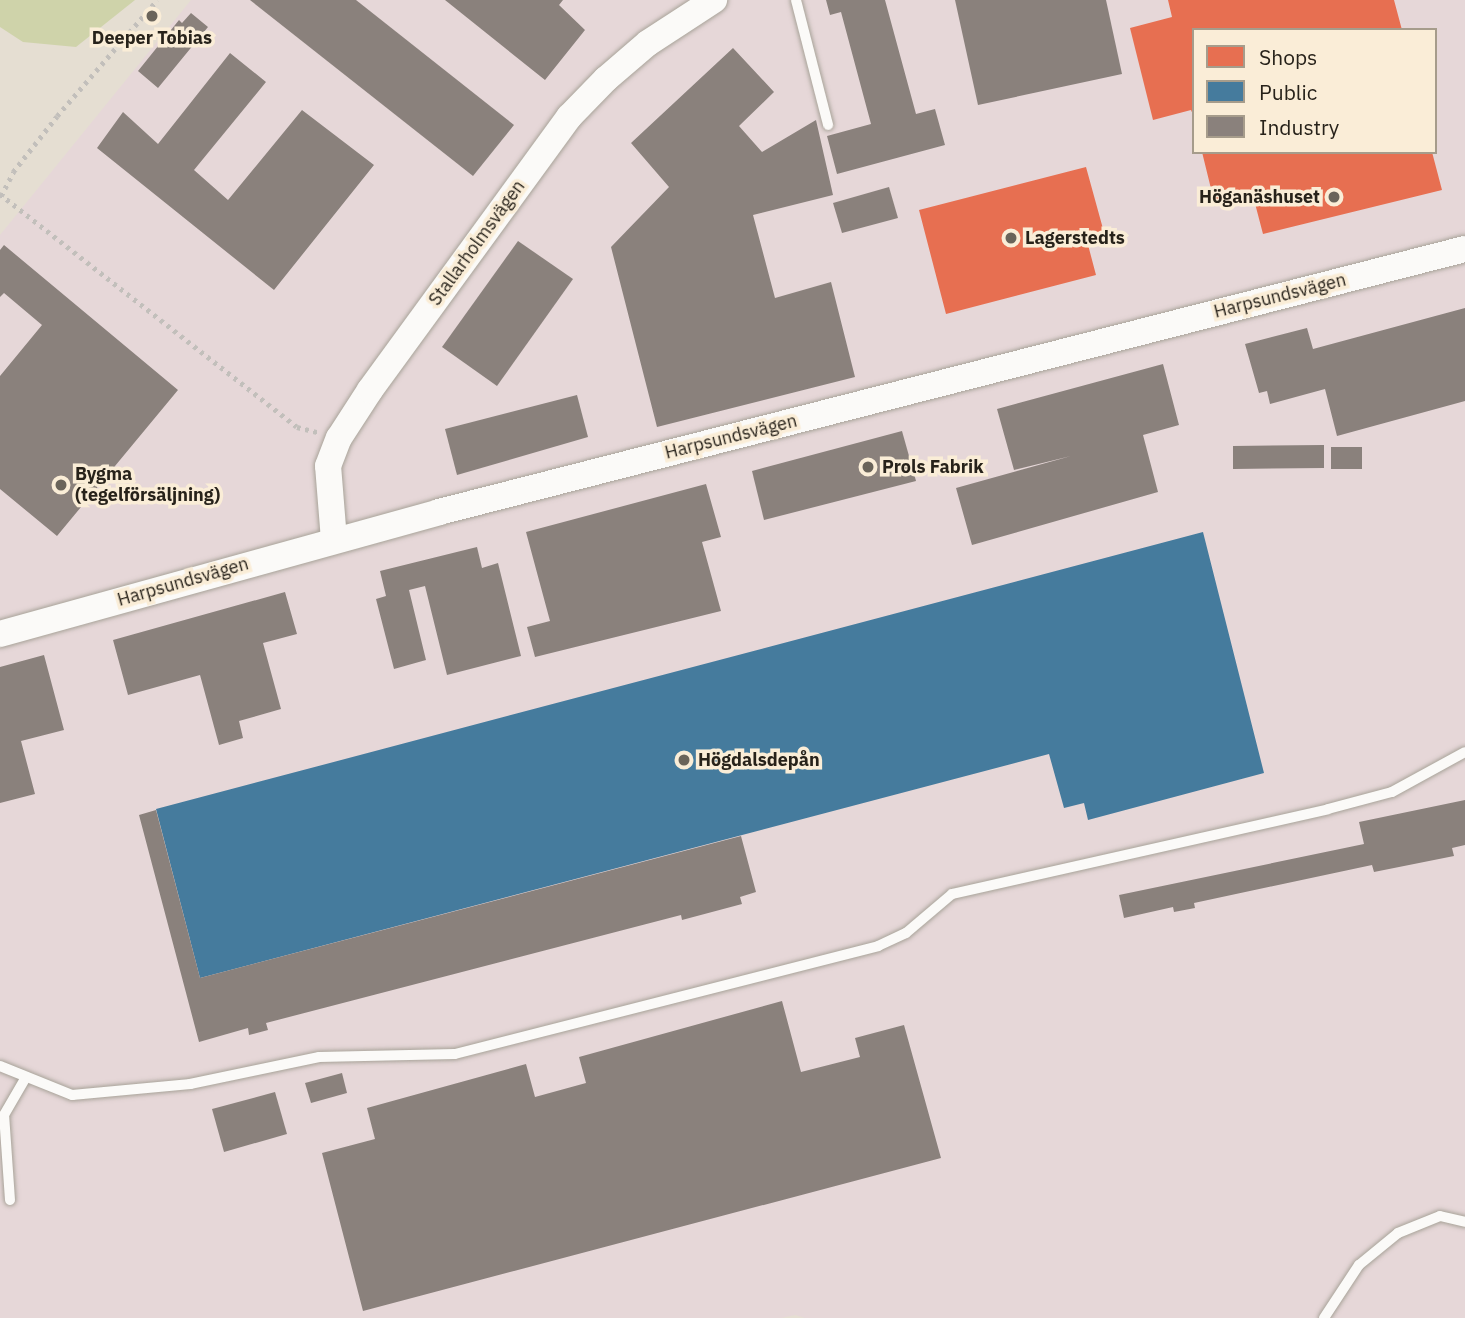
<!DOCTYPE html>
<html>
<head>
<meta charset="utf-8">
<style>
  body { margin:0 }
  #map { position:relative; width:1465px; height:1318px; overflow:hidden; background:#e5ded2; font-family:"IBM Plex Sans",sans-serif }
  div>[style] { position:absolute }
  [style*='--x'] { left:calc(var(--x)*1px); top:calc(var(--y)*1px); width:calc(var(--w)*1px); rotate:calc(var(--a)*1deg) }
  .industrial>* { inset:0; background:#e6d7d8 }
  .green>* { inset:0; background:#cfd3aa }
  .shops>* { inset:0; background:#e76f51 }
  .public>* { inset:0; background:#457b9d }
  .industry>* { inset:0; background:#8a817c }
  .path>* { height:4.5px; margin-top:-2.25px; transform-origin:0; background:repeating-linear-gradient(90deg,#c2bfbb 0 3.5px,transparent 0 8.5px) }
  .roads { filter:drop-shadow(0 0 2px #a8a399) drop-shadow(0 0 2px #a8a399) }
  .service>* { height:10px; margin:-5px; padding:0 5px; transform-origin:5px; border-radius:5px; background:#fbfaf8 }
  .tertiary>* { height:26px; margin:-13px; padding:0 13px; transform-origin:13px; border-radius:13px; background:#fbfaf8 }
  .dots>* { width:19px; height:19px; translate:-50% -50%; box-sizing:border-box; border:4px solid #faedd7; border-radius:50% }
  span { translate:-50% -50%; white-space:nowrap; text-align:center; line-height:1.15; -webkit-text-stroke:7px #faedd7; paint-order:stroke }
  .poi-label { font-size:18px; color:#27221a; font-weight:700 }
  .right { translate:-100% -50%; text-align:right }
  .left { translate:0 -50%; text-align:left }
  .street-label { font-size:18px; color:#27221a }
  .legend { position:absolute; left:1192px; top:28px; width:245px; height:126px; box-sizing:border-box; background:#faedd7; border:2px solid #a69c8b; margin:0; padding:9px 12px; list-style:none; font-size:21px; color:#27221a }
  .legend li { display:flex; align-items:center; gap:14px; height:35px }
  .legend b { width:35px; border:2px solid #a69c8b }
</style>
</head>
<body>
<div id="map">
  <div class="industrial">
    <i style="clip-path:polygon(evenodd,191px 0,1465px 0,1465px 1318px,805px 1318px,795px 1315px,781px 1318px,0 1318px,0 235px,191px 0,1194px 30px,1435px 30px,1435px 152px,1194px 152px,1194px 30px)"></i>
  </div>
  <div class="green">
    <i style="clip-path:polygon(0 0,135px 0,76px 47px,23px 42px,0 27px)"></i>
  </div>
  <div class="shops">
    <i style="clip-path:polygon(1168px 0,1394px 0,1402px 30px,1194px 30px,1194px 117px,1191px 110px,1153px 120px,1130px 28px,1172px 17px)"></i>
    <i style="clip-path:polygon(1202px 152px,1432px 152px,1442px 190px,1263px 234px,1252px 192px,1214px 201px)"></i>
    <i style="clip-path:polygon(1086px 167px,1105px 236px,1087px 241px,1096px 275px,946px 314px,919px 210px)"></i>
  </div>
  <div class="public">
    <i style="clip-path:polygon(1203px 532px,1264px 773px,1088px 820px,1084px 803px,1064px 808px,1049px 754px,200px 978px,156px 809px)"></i>
  </div>
  <div class="industry">
    <i style="clip-path:polygon(250px 0,356px 0,514px 125px,473px 176px)"></i>
    <i style="clip-path:polygon(445px 0,563px 0,559px 5px,585px 30px,545px 80px)"></i>
    <i style="clip-path:polygon(826px 0,885px 0,916px 114px,935px 109px,945px 145px,837px 174px,827px 136px,871px 124px,841px 12px,830px 15px)"></i>
    <i style="clip-path:polygon(955px 0,1106px 0,1122px 74px,978px 105px)"></i>
    <i style="clip-path:polygon(191px 13px,208px 27px,158px 88px,138px 71px,179px 20px,182px 23px)"></i>
    <i style="clip-path:polygon(733px 48px,774px 92px,739px 126px,762px 152px,816px 120px,833px 195px,753px 215px,775px 298px,831px 282px,855px 377px,657px 427px,611px 247px,669px 187px,631px 143px)"></i>
    <i style="clip-path:polygon(230px 53px,266px 82px,194px 170px,228px 200px,302px 110px,374px 165px,274px 290px,97px 148px,123px 112px,158px 144px)"></i>
    <i style="clip-path:polygon(889px 187px,898px 218px,842px 233px,833px 203px)"></i>
    <i style="clip-path:polygon(518px 241px,573px 279px,497px 386px,442px 347px)"></i>
    <i style="clip-path:polygon(4px 245px,178px 390px,57px 536px,0 489px,0 376px,42px 325px,4px 293px,0 297px,0 250px)"></i>
    <i style="clip-path:polygon(1465px 308px,1465px 401px,1337px 436px,1325px 389px,1270px 404px,1267px 391px,1259px 393px,1245px 344px,1307px 328px,1313px 349px)"></i>
    <i style="clip-path:polygon(1163px 364px,1179px 425px,1143px 435px,1158px 492px,972px 545px,956px 488px,1071px 456px,1014px 470px,997px 409px)"></i>
    <i style="clip-path:polygon(577px 395px,588px 437px,457px 475px,445px 429px)"></i>
    <i style="clip-path:polygon(902px 431px,916px 481px,764px 520px,752px 471px)"></i>
    <i style="clip-path:polygon(1324px 445px,1324px 468px,1233px 469px,1233px 446px)"></i>
    <i style="clip-path:polygon(1331px 447px,1362px 447px,1362px 469px,1331px 469px)"></i>
    <i style="clip-path:polygon(706px 484px,721px 537px,702px 542px,721px 611px,535px 657px,527px 627px,550px 621px,526px 532px)"></i>
    <i style="clip-path:polygon(477px 547px,482px 568px,498px 563px,521px 656px,447px 675px,425px 586px,409px 590px,426px 660px,394px 669px,376px 599px,386px 596px,380px 571px)"></i>
    <i style="clip-path:polygon(285px 592px,297px 634px,263px 643px,281px 709px,239px 721px,243px 738px,219px 745px,200px 675px,128px 695px,113px 640px)"></i>
    <i style="clip-path:polygon(44px 655px,64px 730px,21px 741px,35px 794px,0 803px,0 667px)"></i>
    <i style="clip-path:polygon(1465px 800px,1465px 845px,1452px 848px,1454px 856px,1374px 872px,1372px 865px,1194px 903px,1195px 908px,1174px 912px,1173px 907px,1124px 918px,1119px 895px,1364px 844px,1359px 822px)"></i>
    <i style="clip-path:polygon(156px 810px,200px 978px,741px 836px,756px 892px,740px 897px,742px 904px,682px 920px,681px 915px,266px 1023px,268px 1030px,249px 1035px,248px 1028px,199px 1042px,139px 815px)"></i>
    <i style="clip-path:polygon(782px 1001px,801px 1072px,860px 1057px,855px 1038px,904px 1025px,941px 1158px,363px 1311px,322px 1153px,375px 1139px,367px 1108px,526px 1064px,535px 1097px,586px 1083px,579px 1057px)"></i>
    <i style="clip-path:polygon(342px 1073px,347px 1093px,311px 1103px,305px 1083px)"></i>
    <i style="clip-path:polygon(275px 1092px,287px 1134px,224px 1152px,212px 1109px)"></i>
  </div>
  <div class="path">
    <i style="--x:0;--y:194;--w:377;--a:38.1"></i>
    <i style="--x:297;--y:427;--w:21;--a:14"></i>
    <i style="--x:1;--y:196;--w:27;--a:-63"></i>
    <i style="--x:13;--y:172;--w:71;--a:-51.8"></i>
    <i style="--x:57;--y:116;--w:153;--a:-49.2"></i>
  </div>
  <div class="roads">
    <div class="service">
      <i style="--x:796;--y:0;--w:129;--a:75.6"></i>
      <i style="--x:0;--y:1066;--w:78;--a:21.9"></i>
      <i style="--x:72;--y:1095;--w:119;--a:-5.3"></i>
      <i style="--x:190;--y:1084;--w:132;--a:-11.8"></i>
      <i style="--x:319;--y:1057;--w:136;--a:-1.3"></i>
      <i style="--x:455;--y:1054;--w:437;--a:-14.3"></i>
      <i style="--x:878;--y:946;--w:31;--a:-25"></i>
      <i style="--x:906;--y:933;--w:60;--a:-40.3"></i>
      <i style="--x:952;--y:894;--w:385;--a:-12.7"></i>
      <i style="--x:1328;--y:809;--w:66;--a:-14.9"></i>
      <i style="--x:1392;--y:792;--w:83;--a:-28.7"></i>
      <i style="--x:10;--y:1200;--w:85;--a:-94"></i>
      <i style="--x:4;--y:1115;--w:44;--a:-59.9"></i>
      <i style="--x:1324;--y:1318;--w:64;--a:-56.6"></i>
      <i style="--x:1359;--y:1265;--w:50;--a:-39.4"></i>
      <i style="--x:1398;--y:1233;--w:45;--a:-22"></i>
      <i style="--x:1440;--y:1216;--w:26;--a:13"></i>
    </div>
    <div class="tertiary">
      <i style="--x:334;--y:540;--w:74;--a:-94.6"></i>
      <i style="--x:328;--y:466;--w:30;--a:-69"></i>
      <i style="--x:339;--y:438;--w:57;--a:-57.1"></i>
      <i style="--x:370;--y:390;--w:338;--a:-53.9"></i>
      <i style="--x:569;--y:117;--w:53;--a:-45.8"></i>
      <i style="--x:606;--y:79;--w:55;--a:-40.6"></i>
      <i style="--x:648;--y:43;--w:79;--a:-33.1"></i>
      <i style="--x:0;--y:634;--w:456;--a:-15.5"></i>
      <i style="--x:439;--y:512;--w:1059;--a:-14.38"></i>
    </div>
  </div>
  <div class="dots">
    <i style="left:152px;top:16px;background:#6a645a"></i>
    <i style="left:1334px;top:197px;background:#6a645a"></i>
    <i style="left:1011px;top:238px;background:#6a645a"></i>
    <i style="left:868px;top:467px;background:#6a645a"></i>
    <i style="left:61px;top:485px;background:#6a645a"></i>
    <i style="left:684px;top:760px;background:#6a645a"></i>
  </div>
  <div class="poi-label">
    <span style="left:152px;top:38px">Deeper Tobias</span>
    <span class="right" style="left:1320px;top:197px">Höganäshuset</span>
    <span class="left" style="left:1025px;top:238px">Lagerstedts</span>
    <span class="left" style="left:882px;top:467px">Prols Fabrik</span>
    <span class="left" style="left:75px;top:485px">Bygma<br>(tegelförsäljning)</span>
    <span class="left" style="left:698px;top:760px">Högdalsdepån</span>
  </div>
  <div class="street-label">
    <span style="left:477px;top:243px;rotate:-54deg">Stallarholmsvägen</span>
    <span style="left:1280px;top:296px;rotate:-14deg">Harpsundsvägen</span>
    <span style="left:731px;top:437px;rotate:-14deg">Harpsundsvägen</span>
    <span style="left:183px;top:582px;rotate:-16deg">Harpsundsvägen</span>
  </div>
  <ul class="legend">
  <li><b style="height:19px;background:#e76f51"></b>Shops</li>
  <li><b style="height:19px;background:#457b9d"></b>Public</li>
  <li><b style="height:19px;background:#8a817c"></b>Industry</li>
  </ul>
</div>
</body>
</html>
